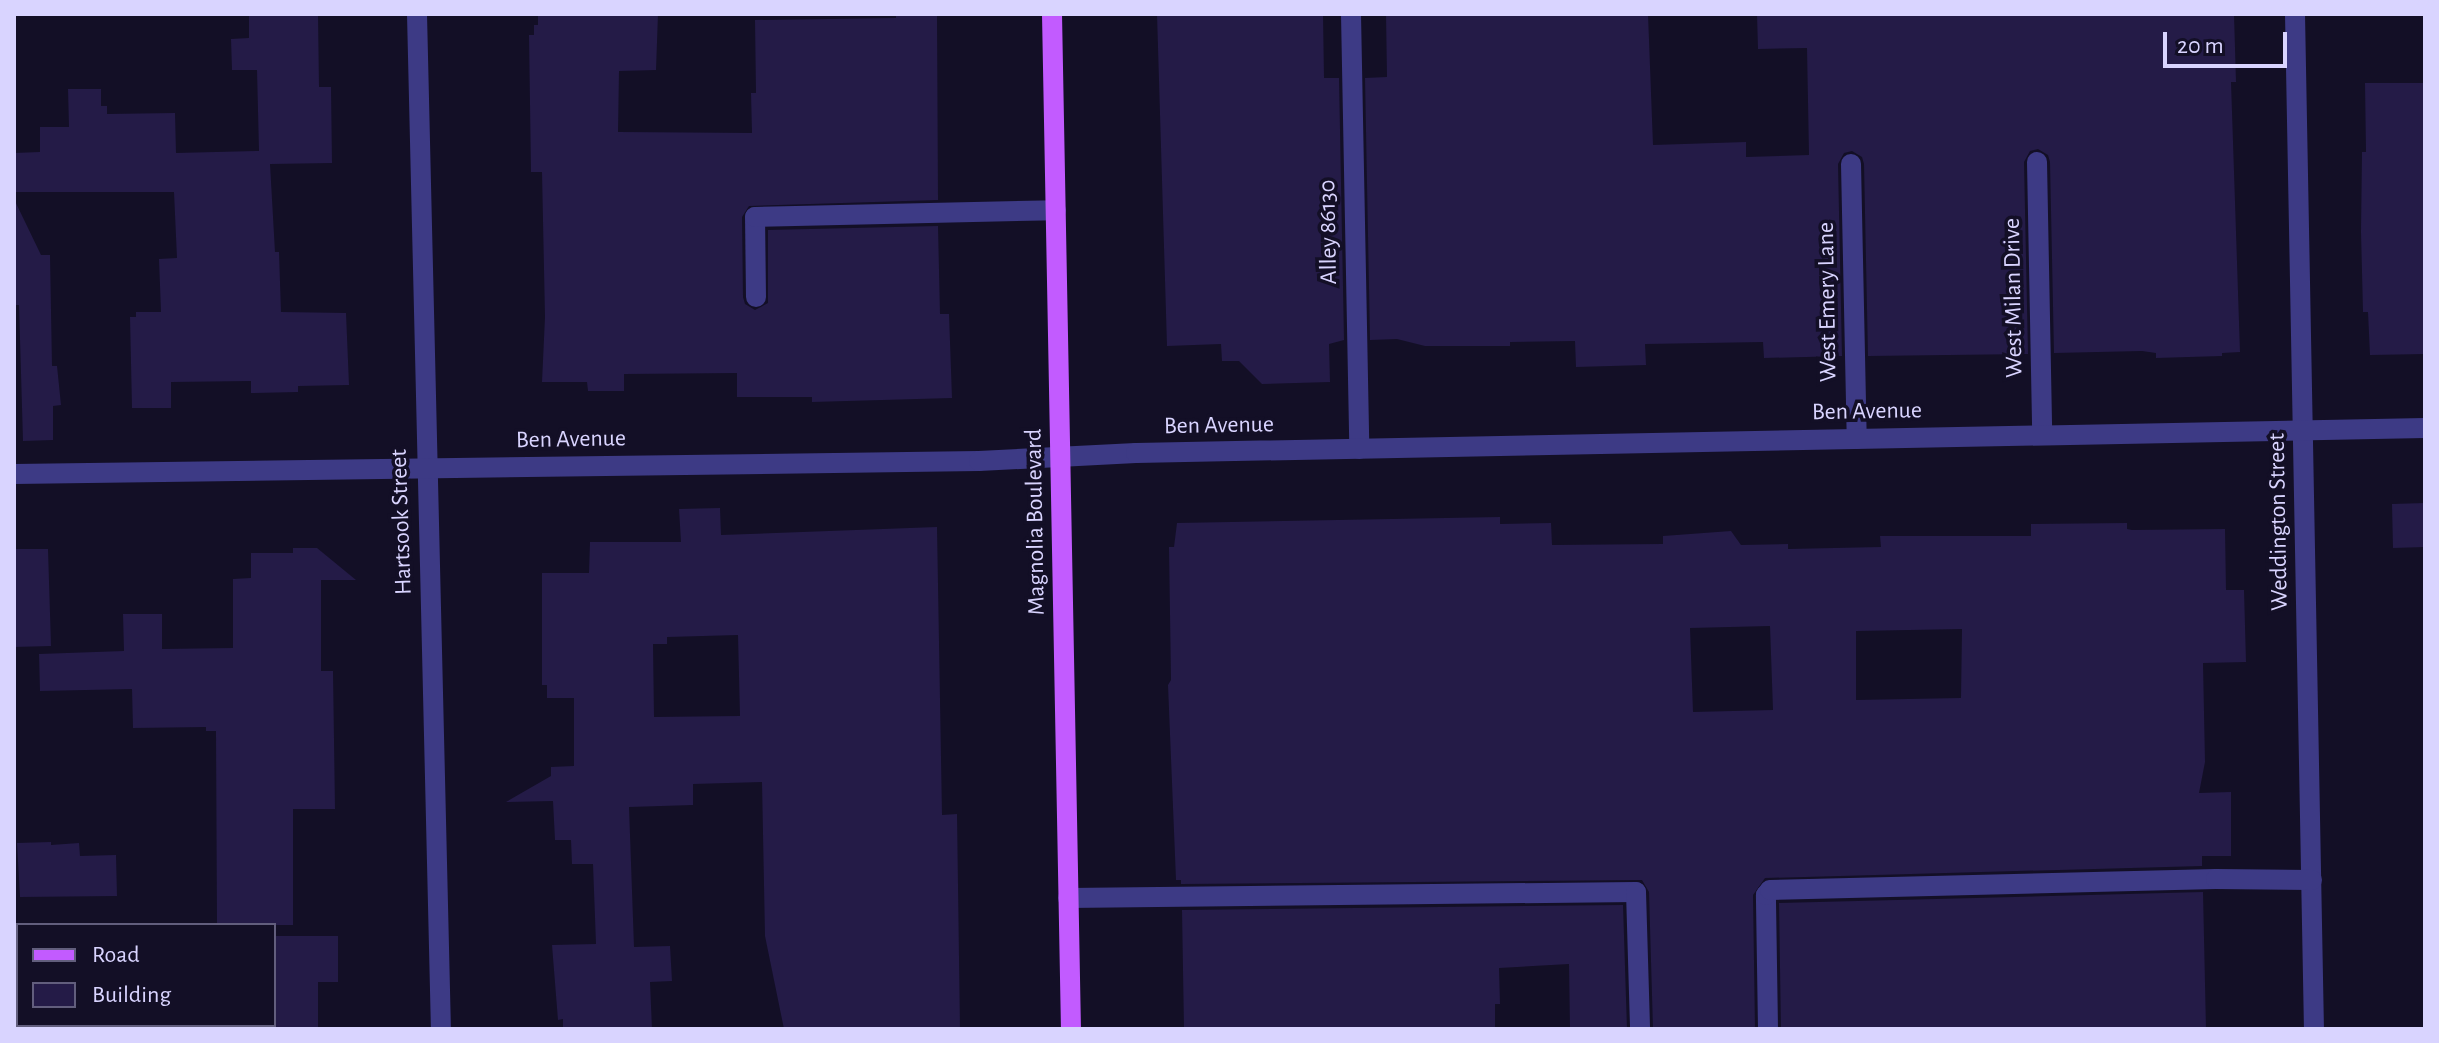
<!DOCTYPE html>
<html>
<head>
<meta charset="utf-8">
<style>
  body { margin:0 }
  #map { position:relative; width:2439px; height:1043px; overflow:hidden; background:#130f26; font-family:"Alegreya Sans",sans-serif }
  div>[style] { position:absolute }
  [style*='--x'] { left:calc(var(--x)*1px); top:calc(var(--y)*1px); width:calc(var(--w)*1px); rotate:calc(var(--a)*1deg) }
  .building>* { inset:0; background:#241b47 }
  .minor>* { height:20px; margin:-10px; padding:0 10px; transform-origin:10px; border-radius:10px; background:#3d3a85 }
  .major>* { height:20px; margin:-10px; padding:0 10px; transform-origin:10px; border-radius:10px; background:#c25bff }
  span { translate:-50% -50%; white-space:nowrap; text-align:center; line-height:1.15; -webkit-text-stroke:7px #130f26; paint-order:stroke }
  .street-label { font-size:24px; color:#d9d4ff }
  .frame { position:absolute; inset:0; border:16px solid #d9d4ff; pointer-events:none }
  .legend { position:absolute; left:16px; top:923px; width:260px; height:104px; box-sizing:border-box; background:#130f26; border:2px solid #625e7d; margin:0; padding:10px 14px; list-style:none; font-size:24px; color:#d9d4ff }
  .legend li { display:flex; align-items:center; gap:16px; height:40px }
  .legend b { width:40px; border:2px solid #625e7d }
  .scale { position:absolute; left:2163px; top:32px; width:124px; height:36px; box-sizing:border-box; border:4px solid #d9d4ff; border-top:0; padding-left:10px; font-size:24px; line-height:28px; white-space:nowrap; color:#d9d4ff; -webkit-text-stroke:6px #130f26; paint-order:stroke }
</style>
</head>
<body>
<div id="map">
  <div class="building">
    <i style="clip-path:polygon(249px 14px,318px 14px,319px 87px,331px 87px,332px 163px,270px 164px,275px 252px,279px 252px,281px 312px,346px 313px,349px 385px,298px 386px,298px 392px,251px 393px,251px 381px,171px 382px,171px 408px,132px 408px,130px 317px,136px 317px,136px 312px,161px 312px,159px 259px,177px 258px,174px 192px,14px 192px,14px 153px,40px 152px,40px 127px,69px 127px,68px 89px,101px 89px,101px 106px,107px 106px,107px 114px,175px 113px,176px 153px,259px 151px,257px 70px,232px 70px,231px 39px,249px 38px)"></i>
    <i style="clip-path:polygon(538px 14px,658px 14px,656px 70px,619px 71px,618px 132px,752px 133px,751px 93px,756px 93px,755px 20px,896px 18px,896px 15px,937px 14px,938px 200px,749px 206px,742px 217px,743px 297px,745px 304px,755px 310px,768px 303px,768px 230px,938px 226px,940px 314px,949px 314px,952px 398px,812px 402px,812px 397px,737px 397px,737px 373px,624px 374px,624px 391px,588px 391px,587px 382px,542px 382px,545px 317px,542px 172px,531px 172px,529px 35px,534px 35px,534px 25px,538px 25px)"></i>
    <i style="clip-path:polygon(1157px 14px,1323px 14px,1324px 78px,1339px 78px,1344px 340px,1329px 344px,1330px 382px,1262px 384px,1239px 361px,1222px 361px,1221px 344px,1167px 346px)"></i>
    <i style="clip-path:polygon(1386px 14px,1648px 14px,1653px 145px,1746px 142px,1746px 157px,1809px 155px,1807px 48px,1758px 49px,1757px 14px,2234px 14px,2236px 82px,2231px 82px,2240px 352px,2222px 353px,2222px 356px,2156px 358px,2156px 353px,2142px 351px,2054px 353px,2050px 162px,2048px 155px,2038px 149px,2030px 151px,2024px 162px,2028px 354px,1868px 356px,1864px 164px,1862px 157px,1852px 151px,1844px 153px,1838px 164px,1842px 356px,1764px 358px,1763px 342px,1645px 344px,1646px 365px,1576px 367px,1575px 341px,1510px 342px,1510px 346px,1425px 346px,1397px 339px,1370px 340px,1365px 78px,1387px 77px)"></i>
    <i style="clip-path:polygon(2365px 83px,2425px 83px,2425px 354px,2370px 355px,2368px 312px,2363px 312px,2361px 232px,2362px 152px,2366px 152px)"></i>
    <i style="clip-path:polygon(14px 199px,41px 255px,50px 255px,52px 366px,57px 366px,61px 405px,53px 406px,53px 440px,23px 441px,19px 305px,14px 305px)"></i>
    <i style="clip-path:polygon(2425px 503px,2425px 547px,2393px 548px,2392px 504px)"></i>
    <i style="clip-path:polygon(evenodd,720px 508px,721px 535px,937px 527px,942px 815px,957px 814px,960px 1029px,784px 1029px,765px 936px,762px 782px,693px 784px,693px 805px,629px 807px,634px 947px,670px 946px,672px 981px,650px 982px,652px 1029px,563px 1029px,563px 1019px,558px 1020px,552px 945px,596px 944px,593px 864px,572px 864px,571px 840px,555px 840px,553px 801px,506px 802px,551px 776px,551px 767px,574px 766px,574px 698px,547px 698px,547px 685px,542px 685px,542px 573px,589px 573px,590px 542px,681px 542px,679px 509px,720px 508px,738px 635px,740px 716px,654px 717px,653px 644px,667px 644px,667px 637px,738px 635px)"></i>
    <i style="clip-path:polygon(evenodd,1500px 517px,1500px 524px,1551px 523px,1552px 545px,1663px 544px,1663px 536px,1731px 531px,1741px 545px,1788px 544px,1788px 549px,1881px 547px,1880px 536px,2031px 536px,2031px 524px,2127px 523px,2127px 529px,2132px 530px,2225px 529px,2226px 590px,2244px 590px,2246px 662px,2203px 663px,2205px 762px,2199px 793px,2231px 792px,2231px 856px,2202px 856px,2202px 866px,1765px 878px,1753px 895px,1755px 1029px,1653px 1029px,1649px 892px,1642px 880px,1181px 884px,1181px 880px,1176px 880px,1168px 685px,1171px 680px,1169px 547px,1174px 547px,1177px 523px,1500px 517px,1770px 626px,1773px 710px,1693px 712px,1690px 628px,1770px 626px,1500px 517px,1962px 629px,1961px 698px,1856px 700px,1856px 631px,1962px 629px)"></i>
    <i style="clip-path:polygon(293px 548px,317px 548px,356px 580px,321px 580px,321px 671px,333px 671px,335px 809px,293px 809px,293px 925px,217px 925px,216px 731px,206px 731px,206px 727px,133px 728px,132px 689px,40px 691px,39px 654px,124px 651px,123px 614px,162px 614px,162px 649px,233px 648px,233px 579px,251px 578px,251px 553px,293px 553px)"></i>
    <i style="clip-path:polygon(14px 549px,48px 549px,51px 646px,14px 647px)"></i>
    <i style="clip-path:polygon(51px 842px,51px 845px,79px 843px,80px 856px,116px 855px,117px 896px,20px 897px,17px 843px)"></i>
    <i style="clip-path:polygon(2203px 892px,2206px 1029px,1781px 1029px,1779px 903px)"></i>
    <i style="clip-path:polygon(1623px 905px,1627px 1029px,1570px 1029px,1569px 964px,1499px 968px,1500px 1004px,1495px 1004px,1495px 1029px,1184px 1029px,1182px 910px)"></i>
    <i style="clip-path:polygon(274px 936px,338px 936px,338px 982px,318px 982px,318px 1029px,274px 1029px)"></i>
  </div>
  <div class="minor">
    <i style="--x:417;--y:14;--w:1015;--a:88.65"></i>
    <i style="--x:1351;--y:14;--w:435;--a:88.9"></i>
    <i style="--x:2295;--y:14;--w:1015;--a:88.93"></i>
    <i style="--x:2037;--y:162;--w:272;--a:88.9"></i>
    <i style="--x:1851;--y:164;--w:275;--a:88.8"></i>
    <i style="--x:756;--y:297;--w:80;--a:-90.7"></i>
    <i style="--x:755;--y:217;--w:301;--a:-1.3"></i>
    <i style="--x:14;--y:474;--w:965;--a:-0.77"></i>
    <i style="--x:979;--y:461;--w:157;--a:-2.9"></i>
    <i style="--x:1136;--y:453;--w:1289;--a:-1.11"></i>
    <i style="--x:1068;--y:898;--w:568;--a:-0.61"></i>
    <i style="--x:1636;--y:892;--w:137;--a:88.3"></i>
    <i style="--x:1768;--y:1029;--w:134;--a:-90.9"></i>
    <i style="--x:1766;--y:895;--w:6;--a:-51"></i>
    <i style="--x:1770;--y:890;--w:446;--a:-1.4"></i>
    <i style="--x:2216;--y:879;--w:96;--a:0.6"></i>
  </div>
  <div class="major">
    <i style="--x:1052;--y:14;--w:1015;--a:88.93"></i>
  </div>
  <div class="street-label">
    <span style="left:1329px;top:232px;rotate:-91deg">Alley 86130</span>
    <span style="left:2014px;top:298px;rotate:-91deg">West Milan Drive</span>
    <span style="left:1828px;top:302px;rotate:-91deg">West Emery Lane</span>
    <span style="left:1867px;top:412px;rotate:-1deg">Ben Avenue</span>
    <span style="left:1219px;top:426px;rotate:-1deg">Ben Avenue</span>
    <span style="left:571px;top:440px;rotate:-1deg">Ben Avenue</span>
    <span style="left:402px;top:522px;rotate:-92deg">Hartsook Street</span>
    <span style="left:1036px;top:522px;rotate:-91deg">Magnolia Boulevard</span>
    <span style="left:2279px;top:522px;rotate:-91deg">Weddington Street</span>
  </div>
  <div class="frame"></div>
  <ul class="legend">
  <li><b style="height:10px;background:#c25bff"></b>Road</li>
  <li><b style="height:22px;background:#241b47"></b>Building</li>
  </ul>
  <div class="scale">20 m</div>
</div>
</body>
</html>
